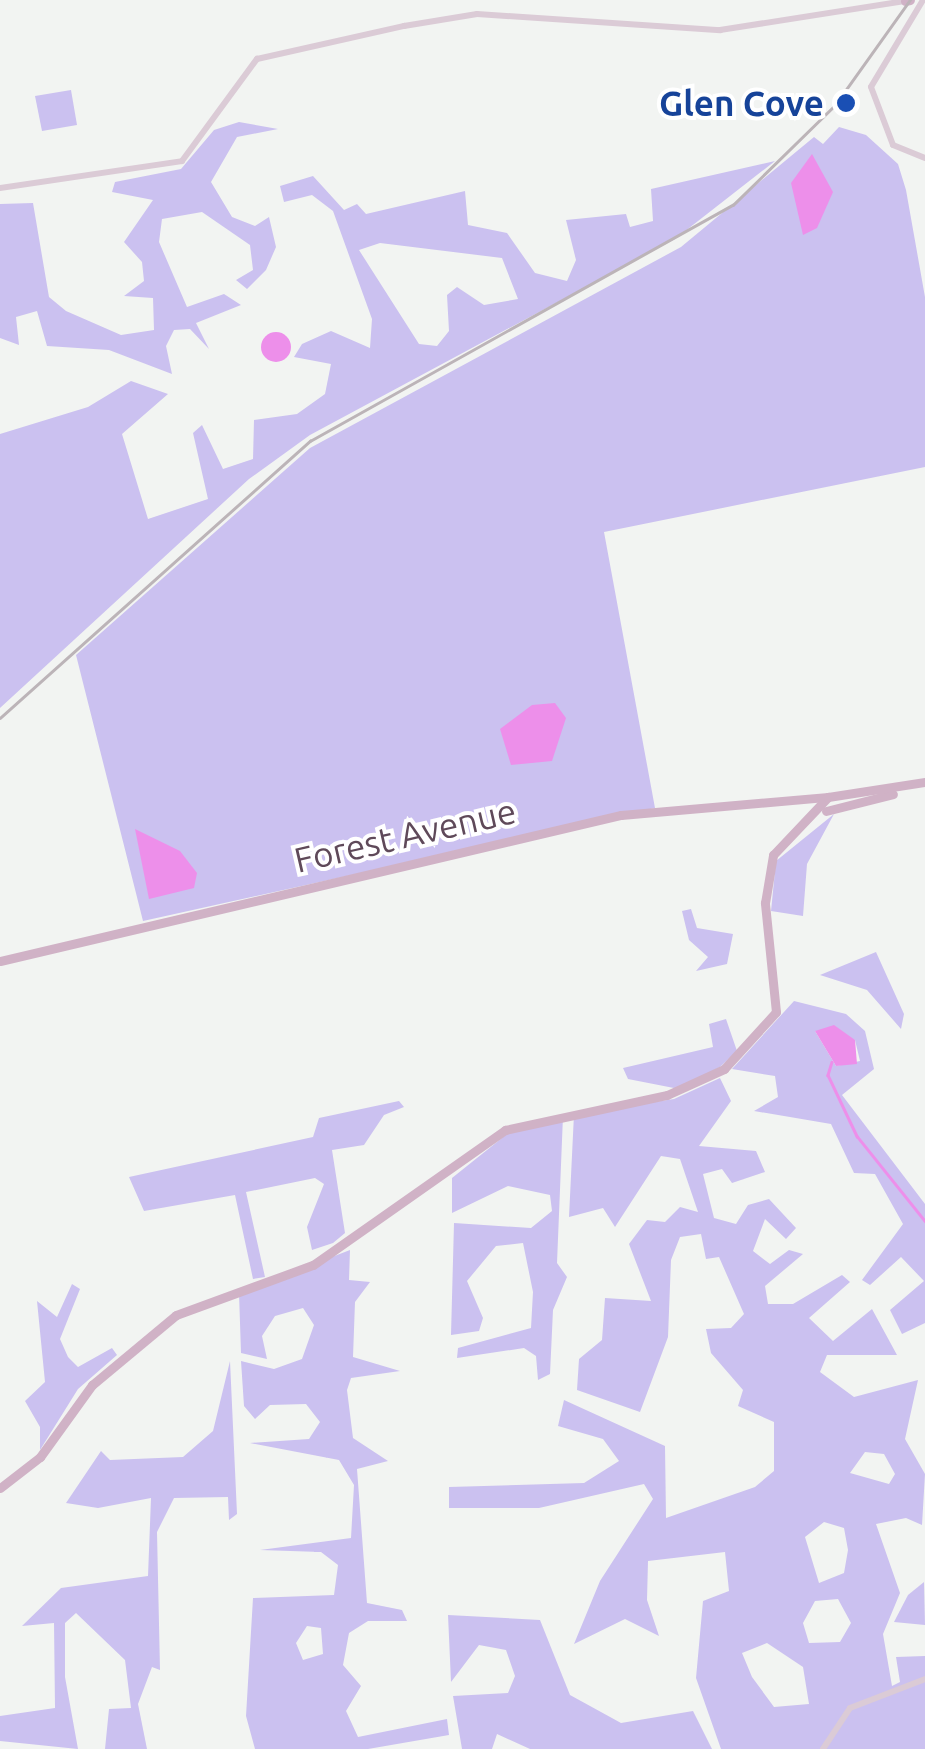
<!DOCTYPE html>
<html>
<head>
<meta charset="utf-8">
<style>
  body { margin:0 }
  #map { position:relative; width:925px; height:1749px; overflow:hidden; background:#f2f4f2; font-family:Ubuntu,sans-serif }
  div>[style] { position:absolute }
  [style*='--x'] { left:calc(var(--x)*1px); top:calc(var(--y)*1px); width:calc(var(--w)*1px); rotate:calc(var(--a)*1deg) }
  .green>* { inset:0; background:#cbc1f0 }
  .water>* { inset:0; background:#ed8fea }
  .round { border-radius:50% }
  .stream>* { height:2.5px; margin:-1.25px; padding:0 1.25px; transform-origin:1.25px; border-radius:1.25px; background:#ed8fea }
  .minor>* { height:6px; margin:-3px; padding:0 3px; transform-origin:3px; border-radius:3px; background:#dbcbd6 }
  .major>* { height:9px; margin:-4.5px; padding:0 4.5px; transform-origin:4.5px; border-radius:4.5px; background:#d0b2c6 }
  .rail>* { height:2.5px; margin:-1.25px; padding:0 1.25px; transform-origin:1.25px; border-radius:1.25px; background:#bcb4b8 }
  .dots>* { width:28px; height:28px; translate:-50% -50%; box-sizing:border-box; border:5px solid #fff; border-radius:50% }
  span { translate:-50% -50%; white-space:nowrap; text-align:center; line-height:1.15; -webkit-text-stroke:8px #fff; paint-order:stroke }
  .transit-label { font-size:35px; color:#164399; font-weight:700 }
  .right { translate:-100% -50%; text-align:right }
  .street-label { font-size:35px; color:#5f4959 }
</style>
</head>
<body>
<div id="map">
  <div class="green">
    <i style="clip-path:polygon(71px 90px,77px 125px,42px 131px,35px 96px)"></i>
    <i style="clip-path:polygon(239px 122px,278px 129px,237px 137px,211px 182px,232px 217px,255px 226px,269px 217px,276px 247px,266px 270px,247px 289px,236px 280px,253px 270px,250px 245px,202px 212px,162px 219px,159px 242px,187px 307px,224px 294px,241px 305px,196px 323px,209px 349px,190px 329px,174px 330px,166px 346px,172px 374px,109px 350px,47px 346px,37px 311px,16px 317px,19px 345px,0 338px,0 204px,33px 203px,49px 297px,66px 311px,121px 335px,154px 330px,153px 298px,124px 296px,144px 281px,142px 262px,124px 242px,153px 200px,112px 192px,115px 182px,181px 169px,214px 130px)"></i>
    <i style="clip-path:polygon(839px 127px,866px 135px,898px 164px,906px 190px,925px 297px,925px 467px,604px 532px,655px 808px,143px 921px,76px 655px,310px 448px,681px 247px,814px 137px,823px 144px)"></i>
    <i style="clip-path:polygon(evenodd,775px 161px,675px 239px,310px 435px,249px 479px,0 708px,0 434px,88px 407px,131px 381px,168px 394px,122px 434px,148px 519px,208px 499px,193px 433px,202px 425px,223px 469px,253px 459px,254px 420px,297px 414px,325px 394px,331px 364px,294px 357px,302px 344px,331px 331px,370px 348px,372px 319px,333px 211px,312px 195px,284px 202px,280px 186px,313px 176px,344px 210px,357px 204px,366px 214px,465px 191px,468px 225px,507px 233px,535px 273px,567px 281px,576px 260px,566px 220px,626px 214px,630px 227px,653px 221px,651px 189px,775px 161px,380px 243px,502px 258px,518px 299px,484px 305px,457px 287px,447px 295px,449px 331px,437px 346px,419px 344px,359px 250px,380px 243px)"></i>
    <i style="clip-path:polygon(834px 814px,807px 864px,803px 916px,771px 911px,776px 861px)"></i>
    <i style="clip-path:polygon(691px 909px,697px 928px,733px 934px,727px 964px,696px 971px,708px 957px,689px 940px,682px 911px)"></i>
    <i style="clip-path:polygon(876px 952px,904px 1014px,901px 1029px,867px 990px,820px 975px)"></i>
    <i style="clip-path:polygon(evenodd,794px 1001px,846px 1014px,865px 1031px,874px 1069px,842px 1095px,925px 1204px,925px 1323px,902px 1334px,890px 1310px,924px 1281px,901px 1257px,870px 1285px,862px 1280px,903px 1224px,875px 1174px,854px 1173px,831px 1124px,754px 1111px,778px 1097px,775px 1076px,732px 1069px,794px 1001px,815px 1031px,855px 1040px,860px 1061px,836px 1066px,815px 1031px)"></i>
    <i style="clip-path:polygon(726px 1019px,737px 1051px,720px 1067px,679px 1089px,628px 1079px,623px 1068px,713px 1047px,709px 1024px)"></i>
    <i style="clip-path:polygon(evenodd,720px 1078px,731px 1101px,699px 1146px,756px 1151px,765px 1172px,732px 1183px,722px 1169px,703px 1174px,714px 1218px,736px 1224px,748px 1205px,769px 1199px,796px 1228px,786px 1239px,765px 1219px,753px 1251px,770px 1264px,789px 1250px,803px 1254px,765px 1286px,768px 1304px,793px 1304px,842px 1275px,850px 1282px,809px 1318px,833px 1341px,872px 1309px,897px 1355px,827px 1355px,820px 1372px,854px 1397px,918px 1380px,905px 1439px,925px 1474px,922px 1525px,906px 1518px,876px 1524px,900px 1593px,883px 1634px,892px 1686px,900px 1682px,896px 1657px,925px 1656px,925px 1749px,721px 1749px,696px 1678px,703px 1601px,729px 1591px,725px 1552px,648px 1561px,647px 1600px,659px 1636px,625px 1619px,574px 1644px,600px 1581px,653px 1499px,644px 1484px,539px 1508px,449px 1508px,449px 1487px,584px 1483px,619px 1461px,603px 1439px,558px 1426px,564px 1400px,665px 1446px,666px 1518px,755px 1487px,774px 1471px,774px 1422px,738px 1406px,743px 1390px,711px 1353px,706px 1329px,731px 1328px,744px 1314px,719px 1257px,706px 1259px,701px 1234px,680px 1237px,671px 1260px,668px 1337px,640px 1412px,577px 1390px,579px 1359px,602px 1340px,605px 1298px,651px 1301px,629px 1244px,647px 1220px,665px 1222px,680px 1207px,698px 1212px,680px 1159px,661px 1156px,615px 1227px,603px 1208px,569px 1217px,574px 1114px,674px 1099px,720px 1078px,865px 1452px,884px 1454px,895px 1474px,889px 1484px,850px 1473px,865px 1452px,720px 1078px,824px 1522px,844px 1528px,848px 1550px,844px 1573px,819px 1583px,805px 1537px,824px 1522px,720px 1078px,838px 1599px,851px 1623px,840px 1642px,809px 1643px,803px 1623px,815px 1601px,838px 1599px,720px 1078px,767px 1643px,803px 1667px,809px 1704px,774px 1707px,752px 1677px,742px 1653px,767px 1643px)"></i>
    <i style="clip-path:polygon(399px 1101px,404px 1107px,384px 1115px,364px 1145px,332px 1150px,345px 1233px,333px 1243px,312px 1250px,307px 1227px,324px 1184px,315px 1178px,246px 1192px,265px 1277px,253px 1279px,235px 1195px,144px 1211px,129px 1177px,313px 1137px,319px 1118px)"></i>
    <i style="clip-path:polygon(563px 1116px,557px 1263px,567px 1277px,553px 1310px,550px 1374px,538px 1380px,536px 1356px,524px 1348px,457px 1358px,458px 1348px,531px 1328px,533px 1292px,523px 1243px,496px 1246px,467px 1281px,483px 1318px,479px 1331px,451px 1335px,454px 1223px,531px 1228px,552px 1211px,550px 1195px,508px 1186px,452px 1213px,452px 1178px,507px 1134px)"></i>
    <i style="clip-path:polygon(evenodd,350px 1250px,349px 1280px,370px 1282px,355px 1302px,353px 1357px,400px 1371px,351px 1378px,347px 1390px,353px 1438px,388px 1461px,357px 1469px,367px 1603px,402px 1610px,407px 1621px,368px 1621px,349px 1633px,343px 1665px,361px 1686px,346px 1711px,358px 1737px,447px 1719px,449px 1735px,368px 1749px,255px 1749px,246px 1716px,253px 1598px,334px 1595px,338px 1565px,321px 1552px,260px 1550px,351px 1538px,354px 1485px,339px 1460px,250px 1443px,309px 1439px,320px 1422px,306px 1404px,270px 1405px,255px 1419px,244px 1406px,241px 1361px,274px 1369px,302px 1359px,314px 1325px,303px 1308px,275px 1316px,262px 1336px,267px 1359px,241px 1353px,239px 1293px,350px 1250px,307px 1626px,321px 1628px,323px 1654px,303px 1660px,296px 1643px,307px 1626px)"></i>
    <i style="clip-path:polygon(72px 1284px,80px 1289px,60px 1339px,68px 1357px,78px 1367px,112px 1348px,117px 1355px,78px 1389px,40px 1450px,40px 1427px,25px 1401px,45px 1382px,37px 1301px,57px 1317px)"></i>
    <i style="clip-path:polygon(230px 1361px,237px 1514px,229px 1520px,228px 1497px,174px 1498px,157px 1532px,160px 1670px,152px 1667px,138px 1704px,147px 1749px,105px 1749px,109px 1709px,131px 1708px,125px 1660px,76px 1613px,65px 1623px,65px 1677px,78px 1749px,0 1741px,0 1716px,55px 1708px,54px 1623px,22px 1626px,61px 1588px,148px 1576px,151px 1498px,98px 1508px,66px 1503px,101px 1451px,110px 1460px,183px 1457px,213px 1431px)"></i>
    <i style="clip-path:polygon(924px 1582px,925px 1625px,894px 1622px,908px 1595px)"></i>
    <i style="clip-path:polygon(448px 1615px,540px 1620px,570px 1695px,621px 1723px,693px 1711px,712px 1749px,530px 1749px,497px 1734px,492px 1749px,462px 1749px,453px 1696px,508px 1693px,515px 1676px,506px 1650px,479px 1645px,451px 1682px)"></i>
  </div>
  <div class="water">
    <i style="clip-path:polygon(812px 154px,833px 192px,817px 228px,803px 235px,791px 183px)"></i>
    <i class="round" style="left:261px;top:332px;width:30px;height:30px"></i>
    <i style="clip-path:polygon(555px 703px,566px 718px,552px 761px,511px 765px,500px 729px,532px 705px)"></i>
    <i style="clip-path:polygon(135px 829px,180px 851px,197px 873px,194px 888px,149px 899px)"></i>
    <i style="clip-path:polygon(834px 1025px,855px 1040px,857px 1064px,836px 1066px,815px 1031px)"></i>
  </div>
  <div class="stream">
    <i style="--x:832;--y:1062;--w:14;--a:107"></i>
    <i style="--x:828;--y:1075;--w:68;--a:64.6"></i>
    <i style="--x:857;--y:1136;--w:109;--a:51.3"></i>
  </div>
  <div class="minor">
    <i style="--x:923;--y:0;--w:101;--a:120.9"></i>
    <i style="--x:871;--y:87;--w:62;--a:69.2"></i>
    <i style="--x:893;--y:145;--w:35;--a:22"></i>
    <i style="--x:0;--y:188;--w:184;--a:-8.4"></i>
    <i style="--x:182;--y:161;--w:127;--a:-53.7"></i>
    <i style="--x:257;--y:59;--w:151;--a:-12.7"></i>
    <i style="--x:404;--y:26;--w:74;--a:-9.3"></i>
    <i style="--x:477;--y:14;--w:244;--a:3.8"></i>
    <i style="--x:720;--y:30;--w:187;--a:-8.9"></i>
    <i style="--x:823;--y:1749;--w:49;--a:-56.6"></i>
    <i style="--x:850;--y:1708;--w:80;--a:-21.1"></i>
  </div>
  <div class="major">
    <i style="--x:905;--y:1;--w:5;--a:-11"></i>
    <i style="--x:826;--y:811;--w:69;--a:-14.2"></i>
    <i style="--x:0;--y:961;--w:638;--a:-13.23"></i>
    <i style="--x:621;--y:815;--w:208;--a:-5"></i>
    <i style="--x:0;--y:1488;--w:51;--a:-37.8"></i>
    <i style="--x:40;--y:1457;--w:89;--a:-54.2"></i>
    <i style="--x:92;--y:1385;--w:109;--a:-39.8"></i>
    <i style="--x:176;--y:1315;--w:146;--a:-20.1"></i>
    <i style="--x:313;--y:1265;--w:235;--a:-35.1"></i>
    <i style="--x:505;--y:1130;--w:166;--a:-12.2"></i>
    <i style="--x:667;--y:1095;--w:63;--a:-24.5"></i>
    <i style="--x:724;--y:1069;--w:77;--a:-47.6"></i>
    <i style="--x:776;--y:1012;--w:110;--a:-95.8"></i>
    <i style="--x:765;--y:903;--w:49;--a:-80.5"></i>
    <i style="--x:773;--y:855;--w:80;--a:-46.5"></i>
    <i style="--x:828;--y:797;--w:98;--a:-8.8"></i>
  </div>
  <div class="rail">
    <i style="--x:0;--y:718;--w:416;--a:-41.8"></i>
    <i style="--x:310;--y:441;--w:484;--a:-29.2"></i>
    <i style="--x:733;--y:205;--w:143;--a:-44.4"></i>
    <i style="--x:835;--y:105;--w:129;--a:-54.5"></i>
  </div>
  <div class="dots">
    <i style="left:846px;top:103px;background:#1a4fb4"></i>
  </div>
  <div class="transit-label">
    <span class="right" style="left:824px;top:103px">Glen Cove</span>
  </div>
  <div class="street-label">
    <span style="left:405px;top:835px;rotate:-13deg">Forest Avenue</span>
  </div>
</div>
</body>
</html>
